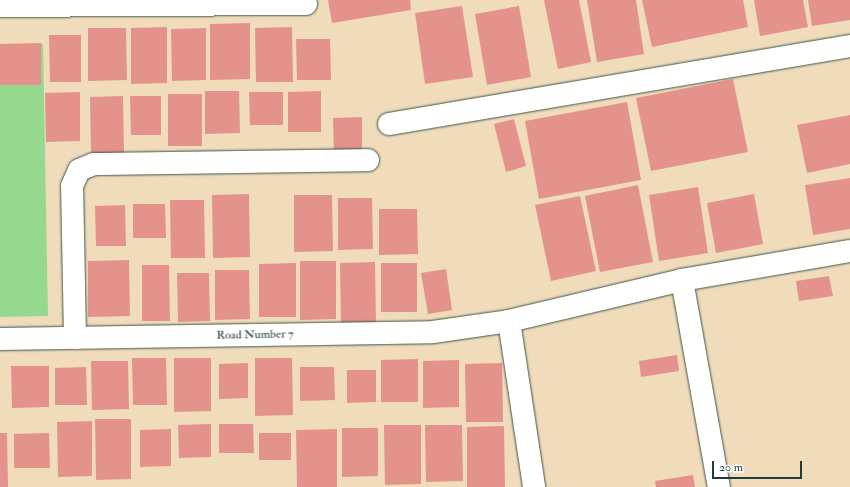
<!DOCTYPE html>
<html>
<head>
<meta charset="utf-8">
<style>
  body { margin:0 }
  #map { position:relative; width:850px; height:487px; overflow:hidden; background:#f0dcbb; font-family:"IM FELL Double Pica",serif }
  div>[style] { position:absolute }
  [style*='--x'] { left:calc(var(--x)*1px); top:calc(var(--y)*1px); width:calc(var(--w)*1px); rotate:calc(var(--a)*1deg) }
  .green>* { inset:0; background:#97d88f }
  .building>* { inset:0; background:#e3938b }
  .roads { filter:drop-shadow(0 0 1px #3e5548) drop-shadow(0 0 1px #3e5548) }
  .minor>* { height:22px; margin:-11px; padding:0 11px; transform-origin:11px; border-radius:11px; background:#fff }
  span { translate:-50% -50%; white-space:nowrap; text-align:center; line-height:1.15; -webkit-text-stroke:4px #fff; paint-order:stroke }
  .street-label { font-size:12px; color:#1f3d34 }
  .scale { position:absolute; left:712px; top:461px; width:90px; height:18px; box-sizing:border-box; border:2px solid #1f3d34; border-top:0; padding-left:5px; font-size:12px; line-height:14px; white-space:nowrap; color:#1f3d34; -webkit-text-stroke:3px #fff; paint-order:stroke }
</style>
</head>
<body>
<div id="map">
  <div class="green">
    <i style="clip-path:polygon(43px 44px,48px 316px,0 317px,0 45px)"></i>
  </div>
  <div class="building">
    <i style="clip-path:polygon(328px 0,410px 0,411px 10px,332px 23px)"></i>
    <i style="clip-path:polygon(544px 0,579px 0,591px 62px,558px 69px)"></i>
    <i style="clip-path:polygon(587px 0,636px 0,644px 54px,597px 62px)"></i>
    <i style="clip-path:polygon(642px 0,743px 0,748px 27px,652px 47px)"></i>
    <i style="clip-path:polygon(754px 0,803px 0,808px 27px,760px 36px)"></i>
    <i style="clip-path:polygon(808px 0,850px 0,850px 20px,812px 26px)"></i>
    <i style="clip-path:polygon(462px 6px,473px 77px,425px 84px,415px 13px)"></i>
    <i style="clip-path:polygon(519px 6px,531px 77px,487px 85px,475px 14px)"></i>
    <i style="clip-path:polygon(250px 23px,250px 79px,210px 80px,210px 24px)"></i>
    <i style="clip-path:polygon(167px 27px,167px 83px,131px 84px,131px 28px)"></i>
    <i style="clip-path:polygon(292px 27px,293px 82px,256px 82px,255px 28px)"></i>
    <i style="clip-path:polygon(88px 28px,126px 28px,127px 80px,88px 81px)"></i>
    <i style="clip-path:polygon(206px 28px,206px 80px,172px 81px,171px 29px)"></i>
    <i style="clip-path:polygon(49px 35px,81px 35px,81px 82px,50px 82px)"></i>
    <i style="clip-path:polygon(296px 39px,330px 39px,331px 80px,297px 80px)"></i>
    <i style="clip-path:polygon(41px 43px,41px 85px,0 85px,0 44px)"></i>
    <i style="clip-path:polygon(733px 79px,748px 152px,651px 171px,636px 98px)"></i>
    <i style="clip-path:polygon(205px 91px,239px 91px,240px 133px,205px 134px)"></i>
    <i style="clip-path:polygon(321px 91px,321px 132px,288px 132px,288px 92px)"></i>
    <i style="clip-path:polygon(80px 92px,80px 141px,46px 142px,45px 93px)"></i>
    <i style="clip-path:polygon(249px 92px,283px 92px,283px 125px,250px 125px)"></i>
    <i style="clip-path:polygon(168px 94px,202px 94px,202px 146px,168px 146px)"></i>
    <i style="clip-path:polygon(123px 96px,124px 153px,91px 153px,90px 97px)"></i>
    <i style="clip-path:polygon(130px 96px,161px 96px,161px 135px,131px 135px)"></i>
    <i style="clip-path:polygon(627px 102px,641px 180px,539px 199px,525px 121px)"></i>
    <i style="clip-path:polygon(850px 115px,850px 164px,807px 173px,797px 125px)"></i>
    <i style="clip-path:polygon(362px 117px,362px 155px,334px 155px,333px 118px)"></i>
    <i style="clip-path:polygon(514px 119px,526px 166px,506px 172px,494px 124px)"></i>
    <i style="clip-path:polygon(850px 178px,850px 229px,813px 235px,805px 185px)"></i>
    <i style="clip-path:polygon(638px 185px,653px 262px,600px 272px,585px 196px)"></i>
    <i style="clip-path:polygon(698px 187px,708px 253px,659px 261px,649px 195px)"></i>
    <i style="clip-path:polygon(249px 194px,250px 257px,213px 258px,212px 195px)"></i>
    <i style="clip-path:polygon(754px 194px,763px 244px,716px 253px,707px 203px)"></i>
    <i style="clip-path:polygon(294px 195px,332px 195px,333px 251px,294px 252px)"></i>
    <i style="clip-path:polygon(580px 196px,596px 271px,551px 281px,535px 205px)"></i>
    <i style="clip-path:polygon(338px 198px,372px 198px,373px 249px,338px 250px)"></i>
    <i style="clip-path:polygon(170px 200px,204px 200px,205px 258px,171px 258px)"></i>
    <i style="clip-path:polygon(133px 204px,165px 204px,166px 238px,133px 238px)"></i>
    <i style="clip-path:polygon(125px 205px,126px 246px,96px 246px,95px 206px)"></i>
    <i style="clip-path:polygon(379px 209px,417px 209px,418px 254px,379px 255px)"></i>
    <i style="clip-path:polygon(129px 260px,130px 316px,88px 317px,88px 261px)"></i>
    <i style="clip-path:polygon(300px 261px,336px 261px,336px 319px,300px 320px)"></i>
    <i style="clip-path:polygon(375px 262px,376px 325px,341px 325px,340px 263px)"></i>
    <i style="clip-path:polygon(296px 263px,296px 317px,259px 317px,259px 264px)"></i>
    <i style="clip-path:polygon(381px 263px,417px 263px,417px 312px,381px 312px)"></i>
    <i style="clip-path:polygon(142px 265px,169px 265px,170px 321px,142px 321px)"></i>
    <i style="clip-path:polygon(446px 269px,452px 310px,428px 314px,421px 273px)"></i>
    <i style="clip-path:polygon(215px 270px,249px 270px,250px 319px,215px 320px)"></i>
    <i style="clip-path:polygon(177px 273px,209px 273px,210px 321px,178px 322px)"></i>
    <i style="clip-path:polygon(829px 276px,833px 296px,799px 301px,796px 281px)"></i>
    <i style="clip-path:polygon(677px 355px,679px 371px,641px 377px,639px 361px)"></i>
    <i style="clip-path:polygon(132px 358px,166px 358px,167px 405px,133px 405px)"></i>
    <i style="clip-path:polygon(174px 358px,211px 358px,211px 411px,174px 412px)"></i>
    <i style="clip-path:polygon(255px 358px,292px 358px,293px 415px,255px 416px)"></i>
    <i style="clip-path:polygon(418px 359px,418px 402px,381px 402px,381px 360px)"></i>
    <i style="clip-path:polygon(459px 360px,459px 407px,423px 408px,423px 361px)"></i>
    <i style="clip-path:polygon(91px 361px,128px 361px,129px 409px,92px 410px)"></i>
    <i style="clip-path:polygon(248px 363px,248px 398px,219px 399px,219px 364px)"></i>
    <i style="clip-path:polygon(502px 363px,503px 422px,466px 422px,465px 364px)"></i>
    <i style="clip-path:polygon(11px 366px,49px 366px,49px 407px,12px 408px)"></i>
    <i style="clip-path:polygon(86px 367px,87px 405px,55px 405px,55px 368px)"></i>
    <i style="clip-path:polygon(300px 367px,334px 367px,335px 400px,300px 401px)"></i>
    <i style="clip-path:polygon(347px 370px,376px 370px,376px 402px,347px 403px)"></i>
    <i style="clip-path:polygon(95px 419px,131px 419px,131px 479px,96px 480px)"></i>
    <i style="clip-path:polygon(92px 421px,92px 476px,58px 477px,57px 422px)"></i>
    <i style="clip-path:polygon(211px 424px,211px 457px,179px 458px,178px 425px)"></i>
    <i style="clip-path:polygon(219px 424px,253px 424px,254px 453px,219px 453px)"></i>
    <i style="clip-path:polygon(384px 425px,421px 425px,421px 484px,385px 485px)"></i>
    <i style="clip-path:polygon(425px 425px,462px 425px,463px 481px,426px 482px)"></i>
    <i style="clip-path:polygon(504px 426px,505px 487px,467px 487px,467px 427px)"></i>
    <i style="clip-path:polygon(342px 428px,378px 428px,378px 476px,342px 477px)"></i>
    <i style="clip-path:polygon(171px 429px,171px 466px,140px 467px,140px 430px)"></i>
    <i style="clip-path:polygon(337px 429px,337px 487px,297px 487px,296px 430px)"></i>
    <i style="clip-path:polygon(0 433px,7px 433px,8px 487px,0 487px)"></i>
    <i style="clip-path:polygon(49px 433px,50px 468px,14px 468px,14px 434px)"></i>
    <i style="clip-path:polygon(259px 433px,291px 433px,291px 460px,259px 460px)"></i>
    <i style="clip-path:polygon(693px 475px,695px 487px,656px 487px,655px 481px)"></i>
  </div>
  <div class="roads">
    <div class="minor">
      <i style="--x:0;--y:6;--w:306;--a:-0.4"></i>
      <i style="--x:389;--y:124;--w:468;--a:-9.6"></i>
      <i style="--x:682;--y:280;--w:210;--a:79.9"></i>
      <i style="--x:509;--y:321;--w:168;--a:81.4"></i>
      <i style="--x:75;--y:338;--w:152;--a:-91.1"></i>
      <i style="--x:72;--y:186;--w:17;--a:-66"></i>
      <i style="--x:79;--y:170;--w:16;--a:-22"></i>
      <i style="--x:94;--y:164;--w:274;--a:-0.8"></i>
      <i style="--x:0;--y:339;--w:433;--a:-0.9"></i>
      <i style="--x:433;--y:332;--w:77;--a:-8.2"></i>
      <i style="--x:509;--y:321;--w:178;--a:-13.3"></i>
      <i style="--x:682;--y:280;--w:170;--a:-9.8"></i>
    </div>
  </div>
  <div class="street-label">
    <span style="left:255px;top:335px;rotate:-1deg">Road Number 7</span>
  </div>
  <div class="scale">20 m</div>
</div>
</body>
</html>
